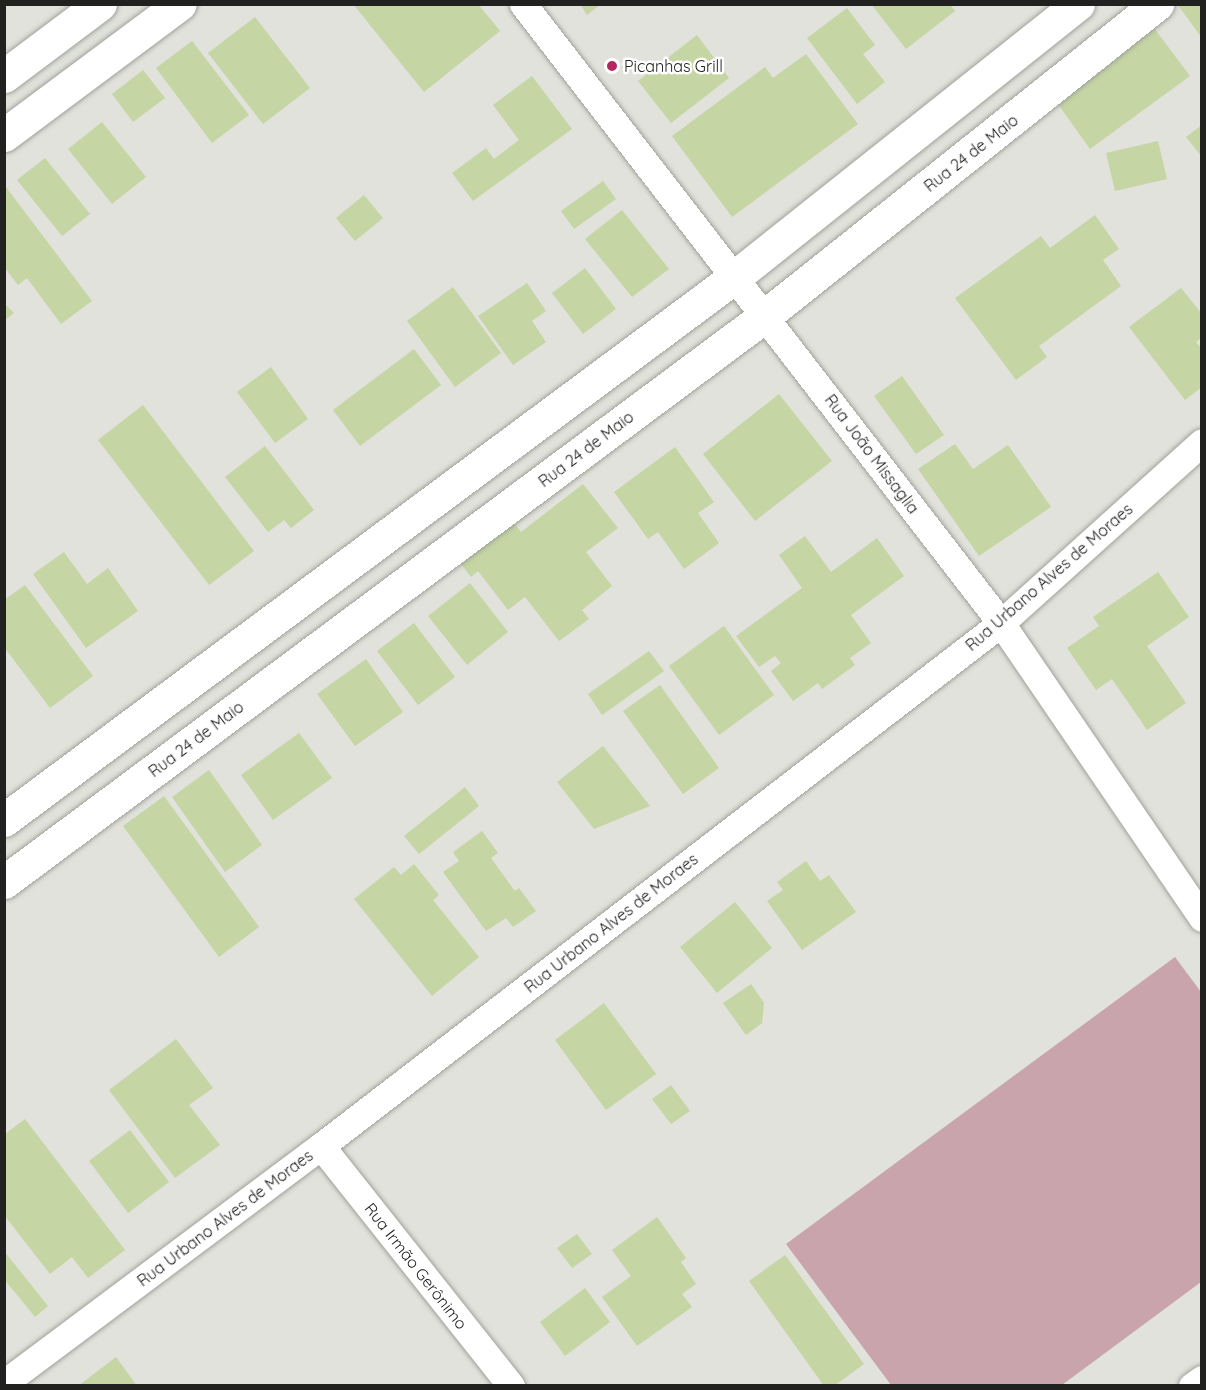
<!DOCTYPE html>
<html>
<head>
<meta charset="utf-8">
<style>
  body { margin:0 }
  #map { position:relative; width:1206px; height:1390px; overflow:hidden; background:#e0e2db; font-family:Quicksand,sans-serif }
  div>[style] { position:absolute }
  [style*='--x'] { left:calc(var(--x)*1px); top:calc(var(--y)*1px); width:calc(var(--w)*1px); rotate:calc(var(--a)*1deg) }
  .green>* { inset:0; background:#c9a4ad }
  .building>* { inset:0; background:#c5d5a4 }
  .roads { filter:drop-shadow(0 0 2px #9fa29a) drop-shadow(0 0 2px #9fa29a) }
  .street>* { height:27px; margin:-13.5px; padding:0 13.5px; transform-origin:13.5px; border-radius:13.5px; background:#fff }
  .secondary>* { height:33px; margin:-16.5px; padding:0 16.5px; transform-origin:16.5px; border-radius:16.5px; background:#fff }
  .dots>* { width:16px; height:16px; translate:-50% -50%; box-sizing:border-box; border:3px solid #fff; border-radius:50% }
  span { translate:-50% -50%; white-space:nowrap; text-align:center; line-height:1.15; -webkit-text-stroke:5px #fff; paint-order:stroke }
  .poi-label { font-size:16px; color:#21221f }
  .left { translate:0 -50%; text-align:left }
  .street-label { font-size:16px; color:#21221f }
  .frame { position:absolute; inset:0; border:6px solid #21221f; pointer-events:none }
</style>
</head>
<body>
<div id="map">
  <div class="green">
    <i style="clip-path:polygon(1175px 957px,1201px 992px,1201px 1282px,1062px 1385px,891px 1385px,786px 1244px)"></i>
  </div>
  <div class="building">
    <i style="clip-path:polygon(353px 4px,478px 4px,500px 31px,424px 92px)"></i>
    <i style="clip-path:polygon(580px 4px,601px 4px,587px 15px)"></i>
    <i style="clip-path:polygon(871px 4px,950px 4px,955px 11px,906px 49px)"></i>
    <i style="clip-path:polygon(1177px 4px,1202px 4px,1202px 38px)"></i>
    <i style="clip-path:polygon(847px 8px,875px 45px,863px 54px,885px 82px,857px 104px,807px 38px)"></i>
    <i style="clip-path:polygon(255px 17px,310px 88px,263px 124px,208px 53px)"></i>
    <i style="clip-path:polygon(1154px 28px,1190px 76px,1090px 149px,1055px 100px)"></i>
    <i style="clip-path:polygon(697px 35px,729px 78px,671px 123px,638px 81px)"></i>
    <i style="clip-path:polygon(192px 41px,249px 115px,212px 143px,156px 68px)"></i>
    <i style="clip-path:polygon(806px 54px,858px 124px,732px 217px,672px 136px,765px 67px,773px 78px)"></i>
    <i style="clip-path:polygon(143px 70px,165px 98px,133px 122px,112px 94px)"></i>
    <i style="clip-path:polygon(532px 76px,572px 129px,473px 201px,452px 173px,486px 148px,494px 159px,519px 140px,493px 105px)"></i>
    <i style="clip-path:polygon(102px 122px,146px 177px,112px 204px,68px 149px)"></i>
    <i style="clip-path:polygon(1202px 125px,1202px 157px,1186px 137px)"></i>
    <i style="clip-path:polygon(1158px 141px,1167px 179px,1115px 191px,1106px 153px)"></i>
    <i style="clip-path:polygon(45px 158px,90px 214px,62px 236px,17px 180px)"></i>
    <i style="clip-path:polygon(603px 181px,616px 199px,574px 229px,561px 211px)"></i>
    <i style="clip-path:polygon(6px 187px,92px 301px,61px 324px,27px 278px,18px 285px,4px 267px)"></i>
    <i style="clip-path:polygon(364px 195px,383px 218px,355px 241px,336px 218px)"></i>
    <i style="clip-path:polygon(622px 210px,669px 269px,632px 297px,585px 239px)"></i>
    <i style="clip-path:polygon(1095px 215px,1119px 249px,1103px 260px,1121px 286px,1039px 346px,1047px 357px,1016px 380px,955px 298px,1041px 236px,1050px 248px)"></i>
    <i style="clip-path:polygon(585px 268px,616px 309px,583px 334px,552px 293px)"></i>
    <i style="clip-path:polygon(527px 283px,546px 311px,532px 321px,546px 342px,513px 365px,478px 316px)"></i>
    <i style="clip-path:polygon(453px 287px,501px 353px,455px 387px,407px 321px)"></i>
    <i style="clip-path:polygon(1181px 288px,1202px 314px,1202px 337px,1196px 342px,1202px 349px,1202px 387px,1185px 400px,1129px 327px)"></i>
    <i style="clip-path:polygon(4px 303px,14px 313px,4px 321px)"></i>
    <i style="clip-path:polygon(414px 349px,441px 385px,360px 446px,333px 410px)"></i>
    <i style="clip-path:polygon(271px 367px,308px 419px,275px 443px,237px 392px)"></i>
    <i style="clip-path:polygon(902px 376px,944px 435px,916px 454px,874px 396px)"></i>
    <i style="clip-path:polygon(779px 394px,832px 461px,755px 521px,703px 454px)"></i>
    <i style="clip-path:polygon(143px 405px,254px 551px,209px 585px,98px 440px)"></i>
    <i style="clip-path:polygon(955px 444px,973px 469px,1008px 445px,1051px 507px,979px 556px,918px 469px)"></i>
    <i style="clip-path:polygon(265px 446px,314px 510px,291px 528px,284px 520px,268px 532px,225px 477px)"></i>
    <i style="clip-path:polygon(675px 447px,714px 502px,698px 513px,719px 543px,684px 569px,658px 532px,648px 539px,614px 492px)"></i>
    <i style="clip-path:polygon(583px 484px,618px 528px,586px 552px,612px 586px,582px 610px,589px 619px,559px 641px,525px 597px,508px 610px,478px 571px,471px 577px,458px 560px,511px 519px,521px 532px)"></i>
    <i style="clip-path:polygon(805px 536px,831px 572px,877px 538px,904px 576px,851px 615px,871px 643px,850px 658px,855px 665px,822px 689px,818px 683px,793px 701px,771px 671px,781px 663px,775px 656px,759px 667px,736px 636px,802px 588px,779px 555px)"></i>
    <i style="clip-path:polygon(64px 552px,87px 584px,108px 568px,138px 611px,86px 648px,33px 574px)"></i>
    <i style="clip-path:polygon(1158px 572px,1189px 617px,1147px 646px,1186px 703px,1147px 730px,1112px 679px,1096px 690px,1067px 648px,1099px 626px,1093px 617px)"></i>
    <i style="clip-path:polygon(470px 583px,508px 632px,467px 665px,428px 616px)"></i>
    <i style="clip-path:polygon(25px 585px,93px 676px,50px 708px,4px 647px,4px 600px)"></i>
    <i style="clip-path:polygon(414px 623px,455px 677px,418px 705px,377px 651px)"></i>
    <i style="clip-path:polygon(724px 626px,774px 695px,719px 735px,669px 666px)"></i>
    <i style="clip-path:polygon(649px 651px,664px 671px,602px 715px,588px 694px)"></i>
    <i style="clip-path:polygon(366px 659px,403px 712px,355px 746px,317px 694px)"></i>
    <i style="clip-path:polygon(660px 685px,719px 768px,683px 794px,623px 711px)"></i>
    <i style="clip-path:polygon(299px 733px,332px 778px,273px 820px,241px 775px)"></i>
    <i style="clip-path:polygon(603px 746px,650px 806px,594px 829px,557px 782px)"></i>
    <i style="clip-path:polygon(209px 770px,262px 845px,225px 872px,172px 797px)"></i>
    <i style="clip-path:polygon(465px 787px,479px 806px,419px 854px,404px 836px)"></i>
    <i style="clip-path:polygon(164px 796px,259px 927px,219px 957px,123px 826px)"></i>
    <i style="clip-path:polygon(482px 831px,498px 853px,491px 858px,515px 891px,519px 888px,536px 911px,513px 927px,506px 918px,486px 931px,443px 872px,459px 861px,453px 852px)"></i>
    <i style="clip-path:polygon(806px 861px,820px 881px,829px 875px,856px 912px,802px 950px,767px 901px,783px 890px,777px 882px)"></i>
    <i style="clip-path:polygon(414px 864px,439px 895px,433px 900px,479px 957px,432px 996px,354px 899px,394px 867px,401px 875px)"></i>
    <i style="clip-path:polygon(735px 902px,772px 948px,717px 993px,680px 947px)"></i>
    <i style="clip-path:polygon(751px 984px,764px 1003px,762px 1023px,746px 1035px,723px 1003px)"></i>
    <i style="clip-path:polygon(604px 1003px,656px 1074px,606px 1110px,555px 1040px)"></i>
    <i style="clip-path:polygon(176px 1039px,213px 1088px,189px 1105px,220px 1145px,175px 1178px,109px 1090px)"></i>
    <i style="clip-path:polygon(671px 1085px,690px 1111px,671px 1124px,652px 1099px)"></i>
    <i style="clip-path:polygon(25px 1119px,125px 1250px,88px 1278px,72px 1257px,50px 1274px,4px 1215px,4px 1135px)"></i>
    <i style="clip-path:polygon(130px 1130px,169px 1182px,128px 1213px,89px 1161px)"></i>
    <i style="clip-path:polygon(657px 1217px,686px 1258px,681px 1262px,696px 1284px,682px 1294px,692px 1307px,637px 1346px,602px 1297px,631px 1276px,612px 1250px)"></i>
    <i style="clip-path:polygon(577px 1234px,592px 1254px,572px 1268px,557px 1248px)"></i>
    <i style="clip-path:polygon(4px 1251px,48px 1306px,35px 1317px,4px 1279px)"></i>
    <i style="clip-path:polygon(785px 1255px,864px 1364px,834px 1386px,824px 1386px,749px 1281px)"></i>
    <i style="clip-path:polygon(585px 1288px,610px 1322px,565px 1356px,540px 1322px)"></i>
    <i style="clip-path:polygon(116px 1357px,137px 1386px,78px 1386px)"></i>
  </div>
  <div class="roads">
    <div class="street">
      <i style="--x:523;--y:4;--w:782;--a:52.32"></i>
      <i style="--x:1001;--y:623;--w:357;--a:55.7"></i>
      <i style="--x:321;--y:1146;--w:306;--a:51.6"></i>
      <i style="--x:4;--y:1383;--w:396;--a:-36.8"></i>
      <i style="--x:321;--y:1146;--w:858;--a:-37.56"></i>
      <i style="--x:1001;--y:623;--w:270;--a:-42"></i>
      <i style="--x:1192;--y:1386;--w:12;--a:-35"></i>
    </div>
    <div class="secondary">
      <i style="--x:4;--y:76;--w:120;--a:-36.9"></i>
      <i style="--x:4;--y:135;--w:219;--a:-36.7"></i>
      <i style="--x:4;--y:820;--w:912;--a:-36.62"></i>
      <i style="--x:736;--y:276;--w:437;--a:-38.5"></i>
      <i style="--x:4;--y:882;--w:950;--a:-36.65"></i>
      <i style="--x:766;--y:315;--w:500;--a:-38.5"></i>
    </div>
  </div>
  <div class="dots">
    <i style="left:612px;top:66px;background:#b3265f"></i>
  </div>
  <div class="poi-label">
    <span class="left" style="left:624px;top:66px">Picanhas Grill</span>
  </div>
  <div class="street-label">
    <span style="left:971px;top:153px;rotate:-38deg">Rua 24 de Maio</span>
    <span style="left:586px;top:449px;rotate:-37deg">Rua 24 de Maio</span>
    <span style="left:872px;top:454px;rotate:53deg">Rua João Missaglia</span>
    <span style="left:1049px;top:577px;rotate:-41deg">Rua Urbano Alves de Moraes</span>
    <span style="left:196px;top:739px;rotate:-37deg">Rua 24 de Maio</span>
    <span style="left:611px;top:923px;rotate:-38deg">Rua Urbano Alves de Moraes</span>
    <span style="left:225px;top:1218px;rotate:-37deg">Rua Urbano Alves de Moraes</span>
    <span style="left:416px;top:1266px;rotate:52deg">Rua Irmão Gerônimo</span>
  </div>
  <div class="frame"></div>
</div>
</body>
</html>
